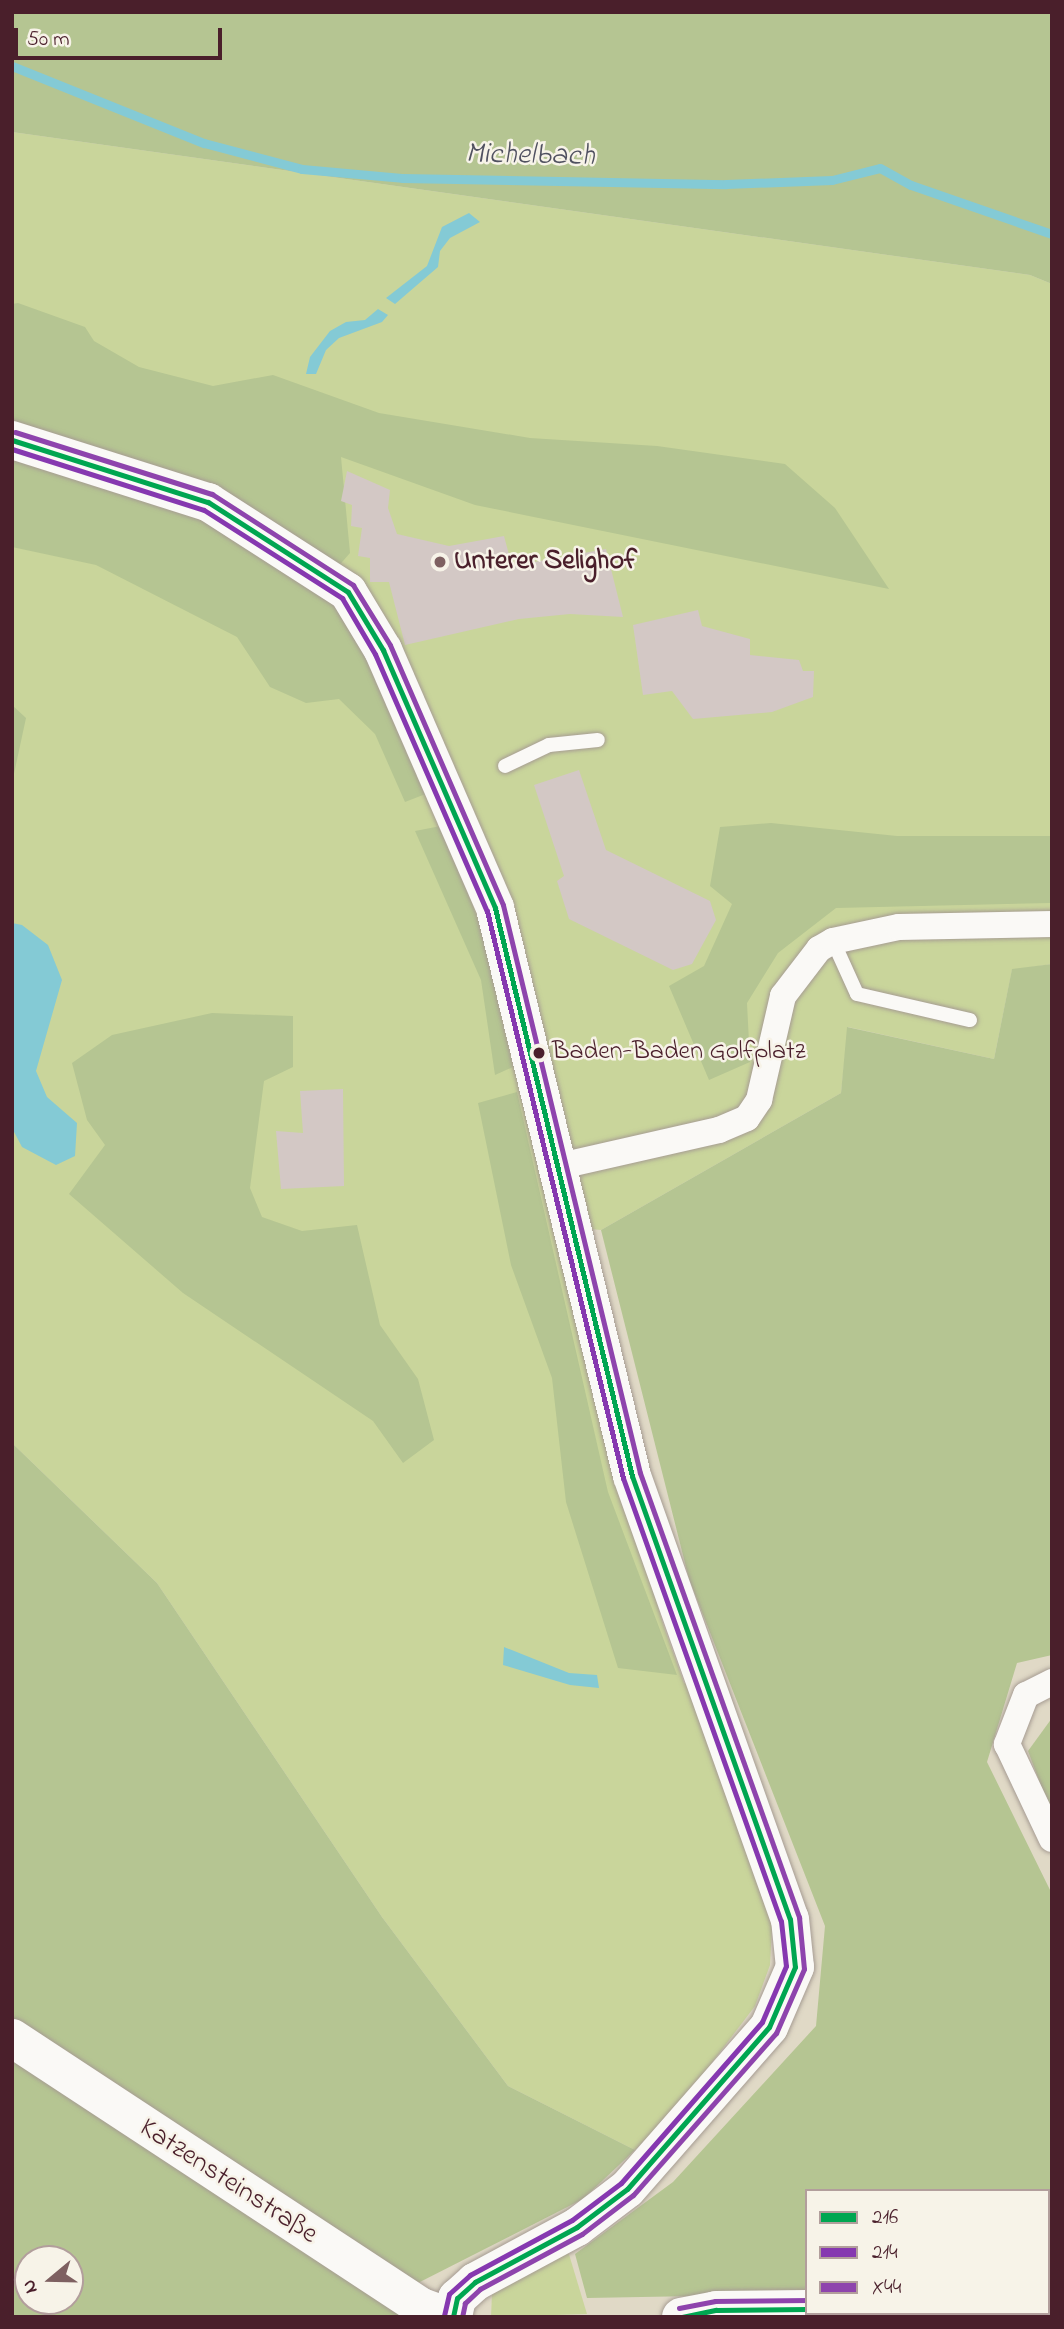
<!DOCTYPE html>
<html>
<head>
<meta charset="utf-8">
<style>
  body { margin:0 }
  #map { position:relative; width:1064px; height:2329px; overflow:hidden; background:#e0d9c6; font-family:"Indie Flower",sans-serif }
  div>[style] { position:absolute }
  [style*='--x'] { left:calc(var(--x)*1px); top:calc(var(--y)*1px); width:calc(var(--w)*1px); rotate:calc(var(--a)*1deg) }
  .green>* { inset:0; background:#c9d59b }
  .forest>* { inset:0; background:#b5c592 }
  .water>* { inset:0; background:#84cad5 }
  .stream>* { height:9px; margin:-4.5px; padding:0 4.5px; transform-origin:4.5px; border-radius:4.5px; background:#84cad5 }
  .building>* { inset:0; background:#d3c8c5 }
  .roads { filter:drop-shadow(0 0 2px #a69c93) drop-shadow(0 0 2px #a69c93) }
  .lane>* { height:14px; margin:-7px; padding:0 7px; transform-origin:7px; border-radius:7px; background:#faf9f6 }
  .street>* { height:26px; margin:-13px; padding:0 13px; transform-origin:13px; border-radius:13px; background:#faf9f6 }
  .secondary>* { height:38px; margin:-19px; padding:0 19px; transform-origin:19px; border-radius:19px; background:#faf9f6 }
  .bus-1>* { height:5px; margin:-2.5px; padding:0 2.5px; transform-origin:2.5px; border-radius:2.5px; background:#00a651 }
  .bus-2>* { height:5px; margin:-2.5px; padding:0 2.5px; transform-origin:2.5px; border-radius:2.5px; background:#8638b0 }
  .bus-3>* { height:5px; margin:-2.5px; padding:0 2.5px; transform-origin:2.5px; border-radius:2.5px; background:#8e44ad }
  .dots>* { width:19px; height:19px; translate:-50% -50%; box-sizing:border-box; border:4px solid #f7f3e8; border-radius:50% }
  span { translate:-50% -50%; white-space:nowrap; text-align:center; line-height:1.15; -webkit-text-stroke:5px #f7f3e8; paint-order:stroke }
  .bus-label { font-size:26px; color:#4a1f2b }
  .left { translate:0 -50%; text-align:left }
  .poi-label { font-size:28px; color:#4a1f2b; font-weight:700 }
  .street-label { font-size:28px; color:#4a1f2b }
  .water-label { font-size:30px; color:#505160; font-style:italic }
  .frame { position:absolute; inset:0; border:14px solid #4a1f2b; pointer-events:none }
  .legend { position:absolute; left:805px; top:2189px; width:245px; height:126px; box-sizing:border-box; background:#f7f3e8; border:2px solid #b29e9c; margin:0; padding:9px 12px; list-style:none; font-size:21px; color:#4a1f2b }
  .legend li { display:flex; align-items:center; gap:14px; height:35px }
  .legend b { width:35px; border:2px solid #b29e9c }
  .north { position:absolute; left:14px; top:2245px; width:70px; height:70px; box-sizing:border-box; background:#f7f3e8; border:2px solid #b29e9c; border-radius:50%; rotate:251deg; font-size:19px; font-weight:700; line-height:28px; text-align:center; color:#4a1f2b }
  .north::after { content:''; display:block; margin:auto; width:24px; height:32px; background:#7e6061; clip-path:polygon(50% 0,100% 100%,50% 72%,0 100%) }
  .scale { position:absolute; left:14px; top:28px; width:208px; height:32px; box-sizing:border-box; border:4px solid #4a1f2b; border-top:0; padding-left:9px; font-size:21px; line-height:24px; white-space:nowrap; color:#4a1f2b; -webkit-text-stroke:5px #f7f3e8; paint-order:stroke }
</style>
</head>
<body>
<div id="map">
  <div class="green">
    <i style="clip-path:polygon(12px 132px,1030px 275px,1052px 284px,1052px 964px,1012px 970px,994px 1059px,848px 1027px,841px 1093px,601px 1230px,555px 1226px,615px 1463px,664px 1627px,684px 1683px,691px 1684px,772px 1927px,770px 1965px,755px 2006px,679px 2106px,635px 2150px,508px 2086px,382px 1917px,157px 1583px,12px 1443px)"></i>
    <i style="clip-path:polygon(568px 2251px,587px 2314px,491px 2317px,492px 2294px)"></i>
  </div>
  <div class="forest">
    <i style="clip-path:polygon(12px 12px,1052px 12px,1052px 284px,1030px 275px,12px 132px)"></i>
    <i style="clip-path:polygon(18px 303px,85px 327px,94px 341px,139px 367px,213px 386px,273px 375px,379px 413px,530px 438px,657px 446px,785px 464px,835px 508px,889px 589px,475px 505px,341px 457px,350px 553px,335px 570px,12px 422px,12px 304px)"></i>
    <i style="clip-path:polygon(12px 440px,208px 502px,348px 592px,441px 788px,405px 802px,375px 734px,339px 699px,306px 703px,270px 687px,237px 637px,96px 565px,12px 547px)"></i>
    <i style="clip-path:polygon(12px 705px,26px 718px,12px 783px)"></i>
    <i style="clip-path:polygon(771px 823px,897px 836px,1052px 836px,1052px 903px,836px 908px,778px 953px,747px 1003px,750px 1062px,709px 1080px,669px 986px,704px 966px,732px 904px,710px 886px,720px 827px)"></i>
    <i style="clip-path:polygon(446px 825px,481px 930px,513px 1067px,495px 1075px,481px 980px,415px 831px)"></i>
    <i style="clip-path:polygon(1052px 964px,1052px 1655px,1017px 1663px,987px 1762px,1052px 1894px,1052px 2316px,1044px 2313px,1048px 2313px,1048px 2191px,807px 2191px,807px 2294px,587px 2298px,575px 2254px,673px 2182px,816px 2026px,825px 1926px,689px 1579px,601px 1230px,841px 1093px,847px 1027px,994px 1059px,1012px 969px)"></i>
    <i style="clip-path:polygon(212px 1013px,293px 1016px,293px 1067px,264px 1081px,250px 1188px,262px 1217px,302px 1231px,357px 1225px,380px 1325px,418px 1379px,434px 1440px,403px 1463px,373px 1421px,183px 1293px,69px 1194px,105px 1145px,87px 1120px,72px 1063px,112px 1035px)"></i>
    <i style="clip-path:polygon(517px 1092px,608px 1492px,677px 1675px,618px 1668px,566px 1502px,552px 1378px,511px 1265px,478px 1103px)"></i>
    <i style="clip-path:polygon(evenodd,12px 1443px,157px 1583px,382px 1917px,508px 2086px,635px 2150px,583px 2199px,412px 2286px,411px 2317px,12px 2317px,12px 1443px,28px 2259px,70px 2259px,70px 2301px,28px 2301px,28px 2259px)"></i>
    <i style="clip-path:polygon(1052px 1718px,1052px 1815px,1028px 1751px)"></i>
  </div>
  <div class="water">
    <i style="clip-path:polygon(469px 213px,480px 222px,450px 238px,440px 251px,438px 267px,395px 304px,386px 298px,427px 266px,442px 227px)"></i>
    <i style="clip-path:polygon(378px 309px,388px 315px,382px 322px,339px 338px,326px 350px,316px 374px,306px 374px,310px 357px,330px 331px,346px 322px,365px 320px)"></i>
    <i style="clip-path:polygon(12px 923px,22px 925px,48px 945px,62px 980px,36px 1071px,47px 1097px,77px 1123px,75px 1156px,56px 1165px,22px 1147px,12px 1128px)"></i>
    <i style="clip-path:polygon(504px 1647px,569px 1673px,597px 1675px,599px 1688px,570px 1685px,503px 1665px)"></i>
  </div>
  <div class="stream">
    <i style="--x:12;--y:66;--w:207;--a:21.9"></i>
    <i style="--x:204;--y:143;--w:101;--a:14.9"></i>
    <i style="--x:302;--y:169;--w:100;--a:5.1"></i>
    <i style="--x:402;--y:178;--w:324;--a:1.1"></i>
    <i style="--x:726;--y:184;--w:106;--a:-2.2"></i>
    <i style="--x:832;--y:180;--w:49;--a:-14"></i>
    <i style="--x:880;--y:168;--w:35;--a:29"></i>
    <i style="--x:911;--y:185;--w:149;--a:19.2"></i>
  </div>
  <div class="building">
    <i style="clip-path:polygon(347px 471px,390px 490px,388px 508px,397px 534px,449px 546px,504px 536px,512px 566px,606px 549px,623px 617px,570px 614px,519px 619px,405px 645px,389px 582px,370px 582px,370px 558px,358px 556px,362px 528px,351px 526px,352px 505px,341px 501px)"></i>
    <i style="clip-path:polygon(698px 610px,702px 626px,750px 639px,750px 655px,799px 660px,803px 671px,814px 671px,813px 697px,772px 712px,693px 719px,672px 691px,643px 695px,633px 625px)"></i>
    <i style="clip-path:polygon(579px 770px,606px 850px,710px 901px,716px 920px,692px 964px,673px 970px,569px 919px,557px 881px,564px 876px,534px 785px)"></i>
    <i style="clip-path:polygon(343px 1089px,344px 1186px,281px 1189px,276px 1131px,303px 1133px,300px 1091px)"></i>
  </div>
  <div class="roads">
    <div class="lane">
      <i style="--x:505;--y:766;--w:49;--a:-25.5"></i>
      <i style="--x:549;--y:745;--w:49;--a:-5.8"></i>
      <i style="--x:833;--y:941;--w:58;--a:65.6"></i>
      <i style="--x:857;--y:994;--w:116;--a:13"></i>
    </div>
    <div class="street">
      <i style="--x:556;--y:1167;--w:167;--a:-12.8"></i>
      <i style="--x:719;--y:1130;--w:30;--a:-23"></i>
      <i style="--x:747;--y:1118;--w:22;--a:-56"></i>
      <i style="--x:759;--y:1100;--w:107;--a:-77"></i>
      <i style="--x:783;--y:996;--w:59;--a:-52.5"></i>
      <i style="--x:819;--y:949;--w:16;--a:-30"></i>
      <i style="--x:833;--y:941;--w:67;--a:-12"></i>
      <i style="--x:899;--y:927;--w:153;--a:-1.1"></i>
      <i style="--x:1052;--y:1682;--w:29;--a:153"></i>
      <i style="--x:1026;--y:1695;--w:53;--a:111.2"></i>
      <i style="--x:1007;--y:1744;--w:105;--a:64.7"></i>
    </div>
    <div class="secondary">
      <i style="--x:12;--y:440;--w:206;--a:17.6"></i>
      <i style="--x:208;--y:502;--w:166;--a:32.7"></i>
      <i style="--x:348;--y:592;--w:68;--a:58.9"></i>
      <i style="--x:383;--y:650;--w:281;--a:66.5"></i>
      <i style="--x:495;--y:908;--w:584;--a:76.44"></i>
      <i style="--x:632;--y:1476;--w:470;--a:70.4"></i>
      <i style="--x:790;--y:1919;--w:48;--a:84.1"></i>
      <i style="--x:795;--y:1967;--w:65;--a:113.4"></i>
      <i style="--x:769;--y:2027;--w:215;--a:131.2"></i>
      <i style="--x:627;--y:2189;--w:63;--a:142.8"></i>
      <i style="--x:577;--y:2227;--w:116;--a:151.7"></i>
      <i style="--x:475;--y:2282;--w:24;--a:138"></i>
      <i style="--x:457;--y:2298;--w:19;--a:102"></i>
      <i style="--x:12;--y:2038;--w:490;--a:33.3"></i>
      <i style="--x:422;--y:2307;--w:30;--a:20"></i>
      <i style="--x:901;--y:2313;--w:20;--a:11"></i>
      <i style="--x:681;--y:2317;--w:36;--a:-11"></i>
      <i style="--x:716;--y:2310;--w:91;--a:-0.6"></i>
    </div>
  </div>
  <div class="bus-1">
    <i style="--x:12;--y:440;--w:206;--a:17.6"></i>
    <i style="--x:208;--y:502;--w:166;--a:32.7"></i>
    <i style="--x:348;--y:592;--w:68;--a:58.9"></i>
    <i style="--x:383;--y:650;--w:281;--a:66.5"></i>
    <i style="--x:495;--y:908;--w:584;--a:76.44"></i>
    <i style="--x:632;--y:1476;--w:470;--a:70.4"></i>
    <i style="--x:790;--y:1919;--w:48;--a:84.1"></i>
    <i style="--x:795;--y:1967;--w:65;--a:113.4"></i>
    <i style="--x:769;--y:2027;--w:215;--a:131.2"></i>
    <i style="--x:627;--y:2189;--w:63;--a:142.8"></i>
    <i style="--x:577;--y:2227;--w:116;--a:151.7"></i>
    <i style="--x:475;--y:2282;--w:24;--a:138"></i>
    <i style="--x:457;--y:2298;--w:19;--a:102"></i>
    <i style="--x:682;--y:2317;--w:35;--a:-12"></i>
    <i style="--x:716;--y:2310;--w:91;--a:-0.6"></i>
  </div>
  <div class="bus-2">
    <i style="--x:12;--y:449;--w:201;--a:17.6"></i>
    <i style="--x:204;--y:510;--w:164;--a:32.5"></i>
    <i style="--x:342;--y:598;--w:65;--a:59.5"></i>
    <i style="--x:375;--y:654;--w:280;--a:66.5"></i>
    <i style="--x:487;--y:911;--w:583;--a:76.51"></i>
    <i style="--x:623;--y:1478;--w:470;--a:70.4"></i>
    <i style="--x:781;--y:1921;--w:45;--a:83.7"></i>
    <i style="--x:786;--y:1966;--w:61;--a:113.2"></i>
    <i style="--x:762;--y:2022;--w:214;--a:131.2"></i>
    <i style="--x:621;--y:2183;--w:61;--a:142.9"></i>
    <i style="--x:572;--y:2220;--w:116;--a:151.7"></i>
    <i style="--x:470;--y:2275;--w:28;--a:138"></i>
    <i style="--x:449;--y:2294;--w:22;--a:103"></i>
  </div>
  <div class="bus-3">
    <i style="--x:15;--y:432;--w:207;--a:17.5"></i>
    <i style="--x:212;--y:494;--w:168;--a:32.8"></i>
    <i style="--x:353;--y:585;--w:70;--a:58.3"></i>
    <i style="--x:390;--y:645;--w:283;--a:66.5"></i>
    <i style="--x:503;--y:905;--w:584;--a:76.44"></i>
    <i style="--x:640;--y:1473;--w:472;--a:70.3"></i>
    <i style="--x:799;--y:1917;--w:52;--a:84.5"></i>
    <i style="--x:804;--y:1969;--w:70;--a:113.6"></i>
    <i style="--x:776;--y:2033;--w:216;--a:131.4"></i>
    <i style="--x:633;--y:2195;--w:64;--a:142.6"></i>
    <i style="--x:582;--y:2234;--w:116;--a:151.7"></i>
    <i style="--x:480;--y:2289;--w:21;--a:137"></i>
    <i style="--x:465;--y:2303;--w:14;--a:102"></i>
    <i style="--x:679;--y:2308;--w:37;--a:-11"></i>
    <i style="--x:715;--y:2301;--w:92;--a:-0.6"></i>
  </div>
  <div class="dots">
    <i style="left:440px;top:562px;background:#7e6061"></i>
    <i style="left:539px;top:1053px;background:#4a1f2b"></i>
  </div>
  <div class="bus-label">
    <span class="left" style="left:552px;top:1053px">Baden-Baden Golfplatz</span>
  </div>
  <div class="poi-label">
    <span class="left" style="left:454px;top:562px">Unterer Selighof</span>
  </div>
  <div class="street-label">
    <span style="left:228px;top:2182px;rotate:33deg">Katzensteinstraße</span>
  </div>
  <div class="water-label">
    <span style="left:530px;top:156px;rotate:1deg">Michelbach</span>
  </div>
  <div class="frame"></div>
  <ul class="legend">
  <li><b style="height:9px;background:#00a651"></b>216</li>
  <li><b style="height:9px;background:#8638b0"></b>214</li>
  <li><b style="height:9px;background:#8e44ad"></b>X44</li>
  </ul>
  <div class="north">N</div>
  <div class="scale">50 m</div>
</div>
</body>
</html>
